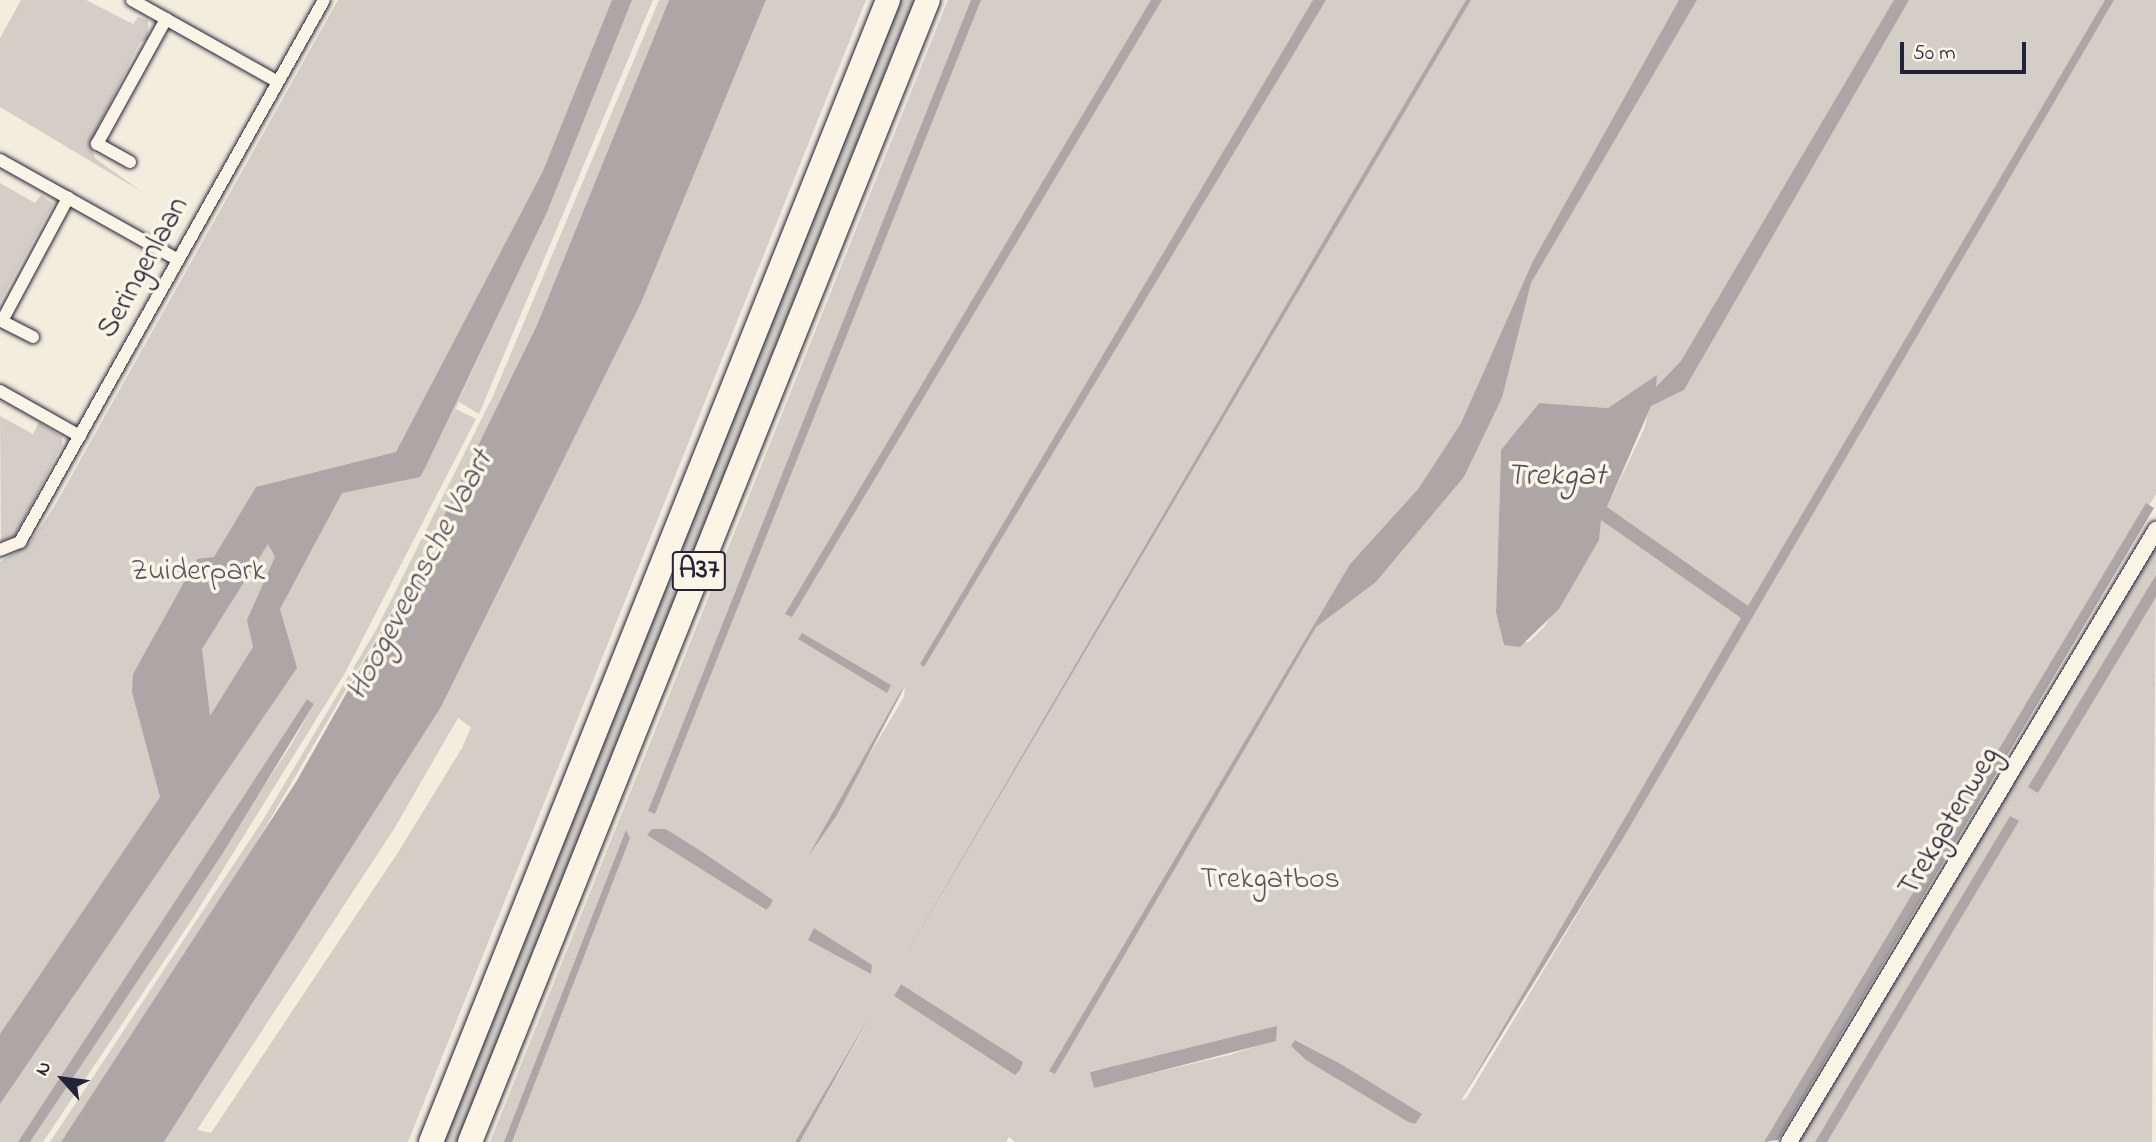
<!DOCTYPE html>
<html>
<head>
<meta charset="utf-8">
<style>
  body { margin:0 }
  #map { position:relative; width:2156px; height:1142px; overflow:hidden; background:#f3edde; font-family:"Indie Flower",sans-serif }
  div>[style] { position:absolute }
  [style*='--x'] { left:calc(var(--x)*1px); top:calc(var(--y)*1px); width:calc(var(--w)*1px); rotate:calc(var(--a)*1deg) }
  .green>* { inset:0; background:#d4cfc6 }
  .water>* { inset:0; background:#aca7a6 }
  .roads { filter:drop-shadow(0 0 2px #22223b) drop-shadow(0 0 2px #22223b) }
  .minor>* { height:12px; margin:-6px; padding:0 6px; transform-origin:6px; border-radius:6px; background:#fcf5e5 }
  .tertiary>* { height:16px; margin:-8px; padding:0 8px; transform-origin:8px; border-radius:8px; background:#fcf5e5 }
  .motorway>* { height:24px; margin:-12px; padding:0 12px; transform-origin:12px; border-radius:12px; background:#fcf5e5 }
  span { translate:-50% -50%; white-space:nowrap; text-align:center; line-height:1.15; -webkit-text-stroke:7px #fcf5e5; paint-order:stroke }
  .shield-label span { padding:2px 5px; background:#fcf5e5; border:2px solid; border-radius:5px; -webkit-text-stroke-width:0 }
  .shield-label { font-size:28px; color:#22223b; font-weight:700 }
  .street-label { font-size:30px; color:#22223b }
  .park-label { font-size:30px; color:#575665 }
  .water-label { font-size:32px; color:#525160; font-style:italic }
  .north { position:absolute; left:28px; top:1044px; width:70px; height:70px; -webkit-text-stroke:5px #fcf5e5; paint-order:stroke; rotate:298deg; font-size:19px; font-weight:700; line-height:28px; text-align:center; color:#22223b }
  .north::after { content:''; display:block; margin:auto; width:24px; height:32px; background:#22223b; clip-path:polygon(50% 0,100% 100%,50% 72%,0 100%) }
  .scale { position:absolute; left:1900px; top:42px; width:126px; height:32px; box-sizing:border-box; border:4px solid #22223b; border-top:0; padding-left:9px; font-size:21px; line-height:24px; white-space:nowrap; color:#22223b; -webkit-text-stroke:5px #fcf5e5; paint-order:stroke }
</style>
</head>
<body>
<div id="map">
  <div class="green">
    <i style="clip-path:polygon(21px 0,86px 0,133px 24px,138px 17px,148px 20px,148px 39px,140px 42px,90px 143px,95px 158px,142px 192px,0 107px,0 38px)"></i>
    <i style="clip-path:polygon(338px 0,653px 0,479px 414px,459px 402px,590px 102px,453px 415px,456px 409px,476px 419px,345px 673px,191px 921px,43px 1142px,30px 1142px,291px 745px,314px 704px,307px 699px,19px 1142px,0 1142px,0 562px,30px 543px,54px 507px)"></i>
    <i style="clip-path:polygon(659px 0,669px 0,537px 325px,423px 558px,230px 888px,61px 1142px,50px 1142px,263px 820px,377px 628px,493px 396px)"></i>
    <i style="clip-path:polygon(evenodd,766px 0,866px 0,408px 1142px,164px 1142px,441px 707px,641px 303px,766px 0,458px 718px,471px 727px,462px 748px,397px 854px,211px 1133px,197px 1130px,394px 829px,458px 718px)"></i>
    <i style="clip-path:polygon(898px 0,914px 0,457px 1142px,442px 1142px)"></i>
    <i style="clip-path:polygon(evenodd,948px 0,2156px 0,2156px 494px,1767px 1142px,1015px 1142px,1009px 1137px,1006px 1142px,800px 1142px,871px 1016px,795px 1142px,490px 1142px,948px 0,1533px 273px,1502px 398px,1464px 477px,1376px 582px,1311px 630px,1350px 564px,1418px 489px,1461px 423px,1533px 273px,948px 0,1657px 376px,1644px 429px,1596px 530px,1599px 540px,1544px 627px,1529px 642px,1504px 645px,1496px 613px,1501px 450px,1539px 403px,1608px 408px,1657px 376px,948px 0,905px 686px,904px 697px,807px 858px,899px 694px,905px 686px,948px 0,666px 829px,704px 853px,773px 900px,765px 910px,648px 835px,666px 829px,948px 0,1622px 840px,1466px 1099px,1461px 1100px,1622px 840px,948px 0,901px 984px,1023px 1062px,1015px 1074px,894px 996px,901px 984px,948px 0,1276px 1040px,1229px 1055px,1094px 1087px,1091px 1071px,1276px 1040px,948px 0,1296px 1040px,1341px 1064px,1421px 1114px,1415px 1124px,1408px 1122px,1337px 1079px,1296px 1040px)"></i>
    <i style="clip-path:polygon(0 183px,35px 203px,41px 195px,53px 204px,0 302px)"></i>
    <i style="clip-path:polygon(0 416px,33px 434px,39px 422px,62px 437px,62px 445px,15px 536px,1px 542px)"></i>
    <i style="clip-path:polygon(2156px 541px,2152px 1142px,1797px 1142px)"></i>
  </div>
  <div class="water">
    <i style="clip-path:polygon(evenodd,612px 0,632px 0,547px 212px,425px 468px,420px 477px,342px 493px,280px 609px,297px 668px,0 1104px,0 1034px,160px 797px,132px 692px,133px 674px,197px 559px,214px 557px,256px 487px,396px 452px,543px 171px,612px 0,268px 544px,275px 557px,247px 620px,253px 647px,210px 716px,202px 649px,268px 544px)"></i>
    <i style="clip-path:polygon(669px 0,766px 0,641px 303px,441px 707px,164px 1142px,61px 1142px,296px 782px,423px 558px,537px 325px)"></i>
    <i style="clip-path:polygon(971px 0,981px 0,655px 814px,648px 811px)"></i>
    <i style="clip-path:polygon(1151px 0,1162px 0,792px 617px,785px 614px)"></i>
    <i style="clip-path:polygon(1313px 0,1326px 0,924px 667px,920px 664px)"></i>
    <i style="clip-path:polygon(1466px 0,1471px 0,903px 959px,1330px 230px)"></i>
    <i style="clip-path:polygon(1679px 0,1697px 0,1531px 283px,1502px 398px,1464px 477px,1376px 582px,1316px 627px,1055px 1074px,1049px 1071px,1350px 564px,1418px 489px,1461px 423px,1533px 261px)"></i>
    <i style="clip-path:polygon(1894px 0,1909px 0,1684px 390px,1651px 406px,1607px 507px,1748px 606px,2105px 0,2114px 0,1622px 840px,1461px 1100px,1741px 618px,1601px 520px,1599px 540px,1559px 609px,1520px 647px,1504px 645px,1496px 613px,1501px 450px,1539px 403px,1608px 408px,1657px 375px,1656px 387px,1681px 361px)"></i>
    <i style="clip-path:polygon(2146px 503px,2154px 508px,1778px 1140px,1764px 1142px)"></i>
    <i style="clip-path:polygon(2156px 575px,2156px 597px,2038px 793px,2028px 787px)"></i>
    <i style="clip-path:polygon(802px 633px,891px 685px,887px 693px,798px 639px)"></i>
    <i style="clip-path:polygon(905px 686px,837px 815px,807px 858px,899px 694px)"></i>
    <i style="clip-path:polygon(307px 699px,314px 704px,221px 856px,30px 1142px,18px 1142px)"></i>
    <i style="clip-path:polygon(2010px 816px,2019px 821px,1827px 1142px,1815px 1142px)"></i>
    <i style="clip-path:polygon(652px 829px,666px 829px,704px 853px,773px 900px,770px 906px,766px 910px,647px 835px)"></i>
    <i style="clip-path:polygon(626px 830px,630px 838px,520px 1121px,512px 1142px,504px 1142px)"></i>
    <i style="clip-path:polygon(814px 928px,872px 965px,871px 974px,808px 940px)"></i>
    <i style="clip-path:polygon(901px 984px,1023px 1062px,1020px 1070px,1015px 1075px,894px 996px)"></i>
    <i style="clip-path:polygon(870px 1016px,800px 1142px,795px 1142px)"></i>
    <i style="clip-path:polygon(1277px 1026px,1276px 1041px,1094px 1088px,1090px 1072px)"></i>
    <i style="clip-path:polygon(1295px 1040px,1341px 1064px,1422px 1114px,1415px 1124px,1408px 1122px,1306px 1060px,1291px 1046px)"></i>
  </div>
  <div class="roads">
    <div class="minor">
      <i style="--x:132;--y:0;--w:167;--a:29.3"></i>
      <i style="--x:0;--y:160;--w:204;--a:29.3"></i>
      <i style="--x:130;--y:162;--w:38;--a:-151"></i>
      <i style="--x:97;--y:144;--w:143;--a:-61.1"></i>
      <i style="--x:33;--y:337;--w:35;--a:-153"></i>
      <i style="--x:2;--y:321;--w:140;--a:-61.8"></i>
      <i style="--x:0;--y:391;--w:92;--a:29.4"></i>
      <i style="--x:0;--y:550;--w:22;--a:-22"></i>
      <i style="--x:20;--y:542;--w:621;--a:-60.71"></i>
    </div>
    <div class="tertiary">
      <i style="--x:1789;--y:1142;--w:714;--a:-59.05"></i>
    </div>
    <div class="motorway">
      <i style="--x:431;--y:1142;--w:1230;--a:-68.19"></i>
      <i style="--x:470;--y:1142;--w:1230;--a:-68.15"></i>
    </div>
  </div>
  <div class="shield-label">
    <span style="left:699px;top:571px">A37</span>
  </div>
  <div class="street-label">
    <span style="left:144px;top:268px;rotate:-61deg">Seringenlaan</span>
    <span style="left:1950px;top:822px;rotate:-59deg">Trekgatenweg</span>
  </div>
  <div class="park-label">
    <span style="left:198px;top:572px">Zuiderpark</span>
    <span style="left:1270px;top:880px">Trekgatbos</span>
  </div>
  <div class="water-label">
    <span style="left:1556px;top:477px">Trekgat</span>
    <span style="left:421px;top:576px;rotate:-62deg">Hoogeveensche Vaart</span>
  </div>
  <div class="north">N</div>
  <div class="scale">50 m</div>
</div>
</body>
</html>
